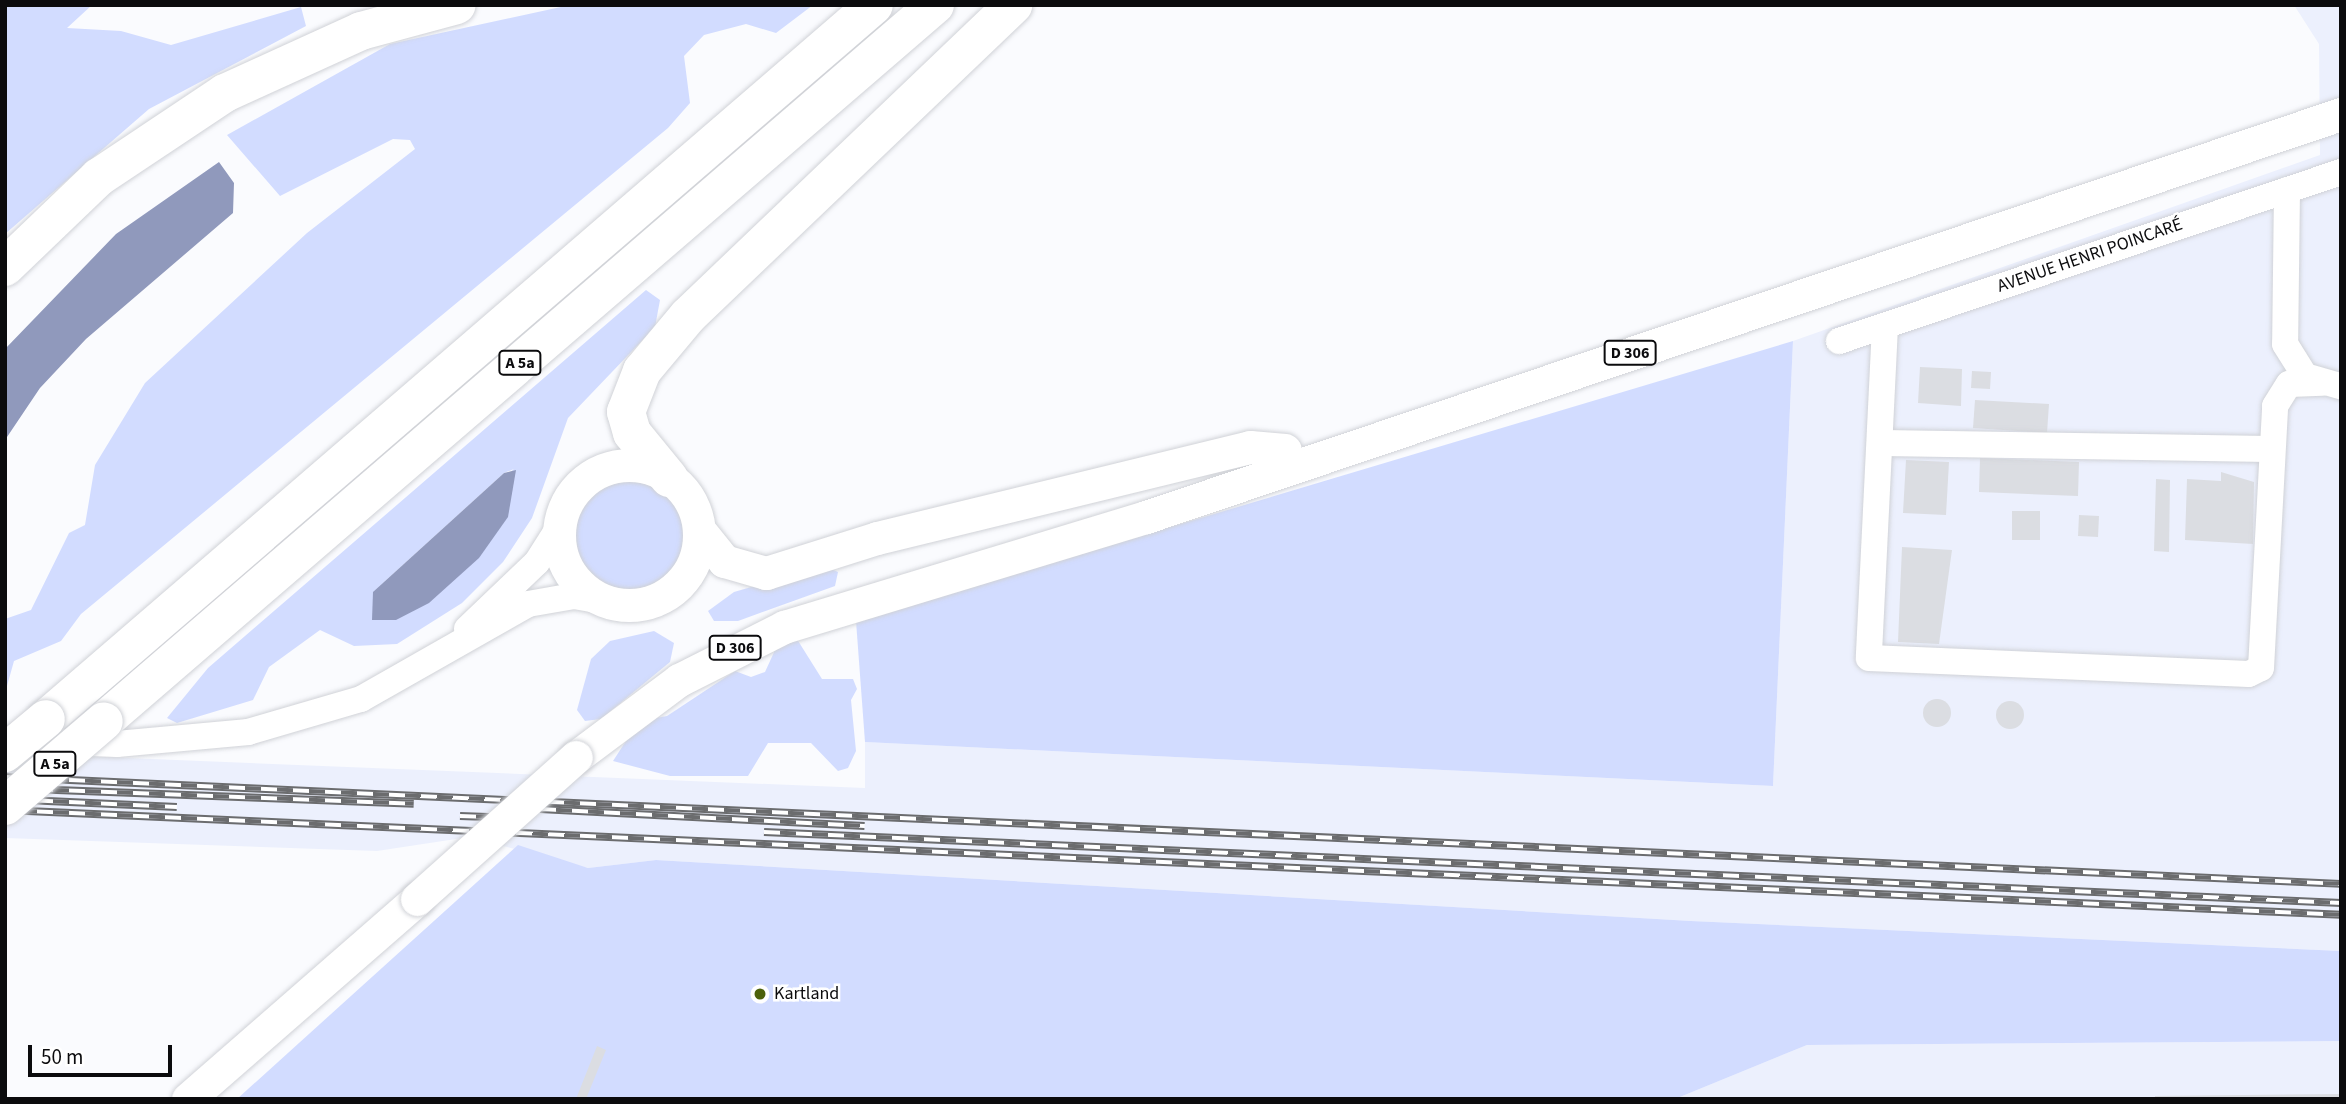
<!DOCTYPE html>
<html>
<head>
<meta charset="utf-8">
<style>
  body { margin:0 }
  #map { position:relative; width:2346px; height:1104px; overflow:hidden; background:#fafbfe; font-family:"Source Sans 3",sans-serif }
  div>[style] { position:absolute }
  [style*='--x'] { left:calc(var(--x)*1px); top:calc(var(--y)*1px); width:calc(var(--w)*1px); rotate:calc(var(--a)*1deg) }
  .built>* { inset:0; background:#ecf0fd }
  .green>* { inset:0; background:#d2dcff }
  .round { border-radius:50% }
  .water>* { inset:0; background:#9099bc }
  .building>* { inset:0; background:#dbdde2 }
  .roads { filter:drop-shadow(0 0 2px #d0d2d7) drop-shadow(0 0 2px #d0d2d7) }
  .minor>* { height:26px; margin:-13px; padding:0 13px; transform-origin:13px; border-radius:13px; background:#fff }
  .major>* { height:33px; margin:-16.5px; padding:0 16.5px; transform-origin:16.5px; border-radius:16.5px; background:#fff }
  .major>.ring { margin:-16.5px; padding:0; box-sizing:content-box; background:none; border:33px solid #fff; border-radius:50% }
  .highway>* { height:38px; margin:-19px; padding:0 19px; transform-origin:19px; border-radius:19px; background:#fff }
  .rail>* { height:8px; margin-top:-4px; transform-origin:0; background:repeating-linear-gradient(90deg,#fff 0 16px,#6b6c6e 0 32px); box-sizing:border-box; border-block:2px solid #6b6c6e }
  .bridges { filter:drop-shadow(0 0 2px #d0d2d7) drop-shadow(0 0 2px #d0d2d7) }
  .major-bridge>* { height:33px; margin:-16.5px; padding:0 16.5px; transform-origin:16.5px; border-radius:16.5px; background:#fff }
  .highway-bridge>* { height:38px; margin:-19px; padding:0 19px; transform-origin:19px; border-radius:19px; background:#fff }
  .dots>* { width:19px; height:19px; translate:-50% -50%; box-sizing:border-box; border:4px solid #fff; border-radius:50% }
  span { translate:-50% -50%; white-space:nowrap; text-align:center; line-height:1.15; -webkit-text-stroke:5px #fff; paint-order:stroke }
  .shield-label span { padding:2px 5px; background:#fff; border:2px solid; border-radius:5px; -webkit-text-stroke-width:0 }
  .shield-label { font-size:16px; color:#0b0b0d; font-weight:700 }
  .street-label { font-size:18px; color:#0b0b0d }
  .poi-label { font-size:18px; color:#0b0b0d }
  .left { translate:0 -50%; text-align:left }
  .frame { position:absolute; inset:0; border:7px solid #0b0b0d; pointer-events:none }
  .scale { position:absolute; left:28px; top:1045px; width:144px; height:32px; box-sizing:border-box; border:4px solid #0b0b0d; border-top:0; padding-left:9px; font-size:21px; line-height:24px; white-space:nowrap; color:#0b0b0d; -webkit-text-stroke:5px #fff; paint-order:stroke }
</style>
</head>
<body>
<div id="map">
  <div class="built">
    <i style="clip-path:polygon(2294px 5px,2341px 5px,2341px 951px,1691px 921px,656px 860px,588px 868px,469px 837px,377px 851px,5px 838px,5px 753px,865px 788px,865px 742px,1773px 786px,1793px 341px,2320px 155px,2319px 44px)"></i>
    <i style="clip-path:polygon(2341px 1041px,2341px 1099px,1675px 1099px,1807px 1045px)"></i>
  </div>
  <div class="green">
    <i style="clip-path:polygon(5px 5px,92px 5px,67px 28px,121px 31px,171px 45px,301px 7px,306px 26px,149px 109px,5px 234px)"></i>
    <i style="clip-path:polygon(570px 5px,813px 5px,776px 33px,746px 24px,704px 35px,684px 56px,690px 103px,668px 128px,81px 614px,61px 641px,14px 661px,5px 693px,5px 619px,31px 610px,69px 533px,85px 525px,95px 465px,145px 383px,307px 233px,415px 149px,410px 140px,393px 139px,280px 196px,227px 135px,390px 44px)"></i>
    <i style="clip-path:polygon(evenodd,646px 290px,660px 300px,655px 327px,568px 418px,532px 518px,503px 562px,462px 603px,397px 644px,354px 646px,320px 630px,269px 667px,253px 700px,177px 723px,167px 718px,208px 668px,646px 290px,514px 469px,373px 592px,504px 473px,514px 469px)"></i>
    <i style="clip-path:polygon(1793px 341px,1773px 786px,865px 742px,856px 621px)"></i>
    <i class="round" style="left:573px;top:481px;width:112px;height:112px"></i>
    <i style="clip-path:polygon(824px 566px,838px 572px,835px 586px,738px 621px,714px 621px,708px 611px,734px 592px)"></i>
    <i style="clip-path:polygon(654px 631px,674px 643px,670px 662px,601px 719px,585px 721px,577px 710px,591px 659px,610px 641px)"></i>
    <i style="clip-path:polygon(795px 636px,822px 679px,853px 679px,857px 689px,851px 700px,856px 751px,848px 768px,838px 771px,811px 743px,768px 743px,748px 776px,670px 776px,613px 761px,639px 721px,667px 716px,735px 671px,751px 677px,765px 672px,781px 637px)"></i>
    <i style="clip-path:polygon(518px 845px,588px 868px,656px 860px,1691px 921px,2341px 951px,2341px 1041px,1807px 1045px,1675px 1099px,237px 1099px)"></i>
  </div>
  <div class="water">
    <i style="clip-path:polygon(219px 162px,234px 183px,233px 213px,86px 339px,40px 388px,5px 440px,5px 349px,116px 234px)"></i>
    <i style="clip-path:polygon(516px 470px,508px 517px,479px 558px,429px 603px,396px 620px,372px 620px,373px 592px,504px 473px)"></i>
  </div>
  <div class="building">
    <i style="clip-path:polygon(1920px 367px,1962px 369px,1961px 406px,1918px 403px)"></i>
    <i style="clip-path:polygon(1972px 371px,1991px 372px,1990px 389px,1971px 388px)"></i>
    <i style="clip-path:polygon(1975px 400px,2049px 404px,2047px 433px,1973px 428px)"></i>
    <i style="clip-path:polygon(1980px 458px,2079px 462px,2078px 496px,1979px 492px)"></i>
    <i style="clip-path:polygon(1906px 460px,1949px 462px,1946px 515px,1903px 513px)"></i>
    <i style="clip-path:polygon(2221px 472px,2254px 482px,2253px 544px,2185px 540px,2187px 479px,2221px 481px)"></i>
    <i style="clip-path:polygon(2156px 479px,2170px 480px,2169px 552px,2154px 551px)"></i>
    <i style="clip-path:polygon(2012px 511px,2040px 511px,2040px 540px,2012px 540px)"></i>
    <i style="clip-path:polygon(2079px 515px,2099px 516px,2098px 537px,2078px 536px)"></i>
    <i style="clip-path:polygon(1902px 547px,1952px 550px,1939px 644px,1898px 642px)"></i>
    <i class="round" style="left:1923px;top:699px;width:28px;height:28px"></i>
    <i class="round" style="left:1996px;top:701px;width:28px;height:28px"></i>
    <i style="clip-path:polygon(597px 1046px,606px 1050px,586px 1099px,576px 1099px)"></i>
    <i style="clip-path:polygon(2341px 1094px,2341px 1099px,2155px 1099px,2155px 1096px)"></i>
  </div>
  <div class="roads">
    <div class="minor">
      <i style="--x:2287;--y:190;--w:154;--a:90.7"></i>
      <i style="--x:2285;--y:344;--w:38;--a:58"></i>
      <i style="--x:2305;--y:376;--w:37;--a:16"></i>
      <i style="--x:1885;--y:326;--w:332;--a:92.8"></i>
      <i style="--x:1869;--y:658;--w:380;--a:2.4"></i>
      <i style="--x:2249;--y:674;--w:13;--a:-27"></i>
      <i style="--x:2261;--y:668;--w:262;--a:-86.9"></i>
      <i style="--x:2275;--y:406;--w:26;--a:-58"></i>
      <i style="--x:2289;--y:384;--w:33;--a:-2"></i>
      <i style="--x:1839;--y:341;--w:530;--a:-18.61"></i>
      <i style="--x:1880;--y:443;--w:392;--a:0.9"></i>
      <i style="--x:467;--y:629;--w:97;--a:-43.7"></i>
      <i style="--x:537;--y:562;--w:41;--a:-57.8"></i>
      <i style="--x:14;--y:740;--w:103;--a:2.2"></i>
      <i style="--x:117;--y:744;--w:132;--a:-5.2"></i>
      <i style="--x:248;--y:732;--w:118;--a:-16.3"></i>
      <i style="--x:361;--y:699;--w:192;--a:-29.6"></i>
      <i style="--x:528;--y:604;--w:47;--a:-9.9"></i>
      <i style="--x:574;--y:596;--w:36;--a:10"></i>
    </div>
    <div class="major">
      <i class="ring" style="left:559px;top:465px;width:107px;height:107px"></i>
      <i style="--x:699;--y:530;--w:40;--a:51"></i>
      <i style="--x:724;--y:561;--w:44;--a:15.9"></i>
      <i style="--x:766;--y:573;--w:116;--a:-17.5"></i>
      <i style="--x:877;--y:538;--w:384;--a:-13.7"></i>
      <i style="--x:1250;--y:447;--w:35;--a:5"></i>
      <i style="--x:576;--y:757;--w:129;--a:-36.8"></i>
      <i style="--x:679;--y:680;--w:118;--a:-26.8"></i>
      <i style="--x:784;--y:627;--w:378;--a:-16.9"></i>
      <i style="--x:1146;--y:517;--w:1261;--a:-18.64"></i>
      <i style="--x:188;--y:1099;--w:304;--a:-41.1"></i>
    </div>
    <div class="highway">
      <i style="--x:5;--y:267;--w:130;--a:-43.8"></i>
      <i style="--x:99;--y:177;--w:151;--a:-33.7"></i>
      <i style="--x:225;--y:93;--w:149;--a:-24.5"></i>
      <i style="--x:361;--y:31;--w:99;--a:-15.2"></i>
      <i style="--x:669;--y:478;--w:58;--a:-129.4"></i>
      <i style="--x:632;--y:433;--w:22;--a:-106"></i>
      <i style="--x:626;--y:412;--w:44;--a:-68.7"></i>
      <i style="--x:642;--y:371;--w:72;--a:-50.1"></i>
      <i style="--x:688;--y:316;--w:450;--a:-43.7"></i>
      <i style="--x:46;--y:719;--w:1093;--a:-40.77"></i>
      <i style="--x:104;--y:721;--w:1097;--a:-40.75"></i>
    </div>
  </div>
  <div class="rail">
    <i style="--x:5;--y:777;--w:2338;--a:2.62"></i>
    <i style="--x:5;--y:788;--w:409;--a:2.2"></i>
    <i style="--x:5;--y:799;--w:172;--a:2.7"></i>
    <i style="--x:540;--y:809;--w:325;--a:3"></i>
    <i style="--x:5;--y:810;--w:2338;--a:2.57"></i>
    <i style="--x:460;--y:816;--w:56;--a:2"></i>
    <i style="--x:764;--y:832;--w:1579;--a:2.58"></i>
  </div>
  <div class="bridges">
    <div class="major-bridge">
      <i style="--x:417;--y:899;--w:213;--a:-41.8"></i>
    </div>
    <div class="highway-bridge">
      <i style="--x:5;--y:753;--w:53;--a:-39.7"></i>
      <i style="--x:5;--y:806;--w:130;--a:-40.6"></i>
    </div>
  </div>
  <div class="dots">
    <i style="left:760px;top:994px;background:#4c610b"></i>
  </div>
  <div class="shield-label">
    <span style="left:1630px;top:353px">D 306</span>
    <span style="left:520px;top:363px">A 5a</span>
    <span style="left:735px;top:648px">D 306</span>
    <span style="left:55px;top:764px">A 5a</span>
  </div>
  <div class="street-label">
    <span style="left:2090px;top:256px;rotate:-19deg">AVENUE HENRI POINCARÉ</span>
  </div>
  <div class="poi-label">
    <span class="left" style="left:774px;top:994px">Kartland</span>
  </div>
  <div class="frame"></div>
  <div class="scale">50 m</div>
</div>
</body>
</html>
